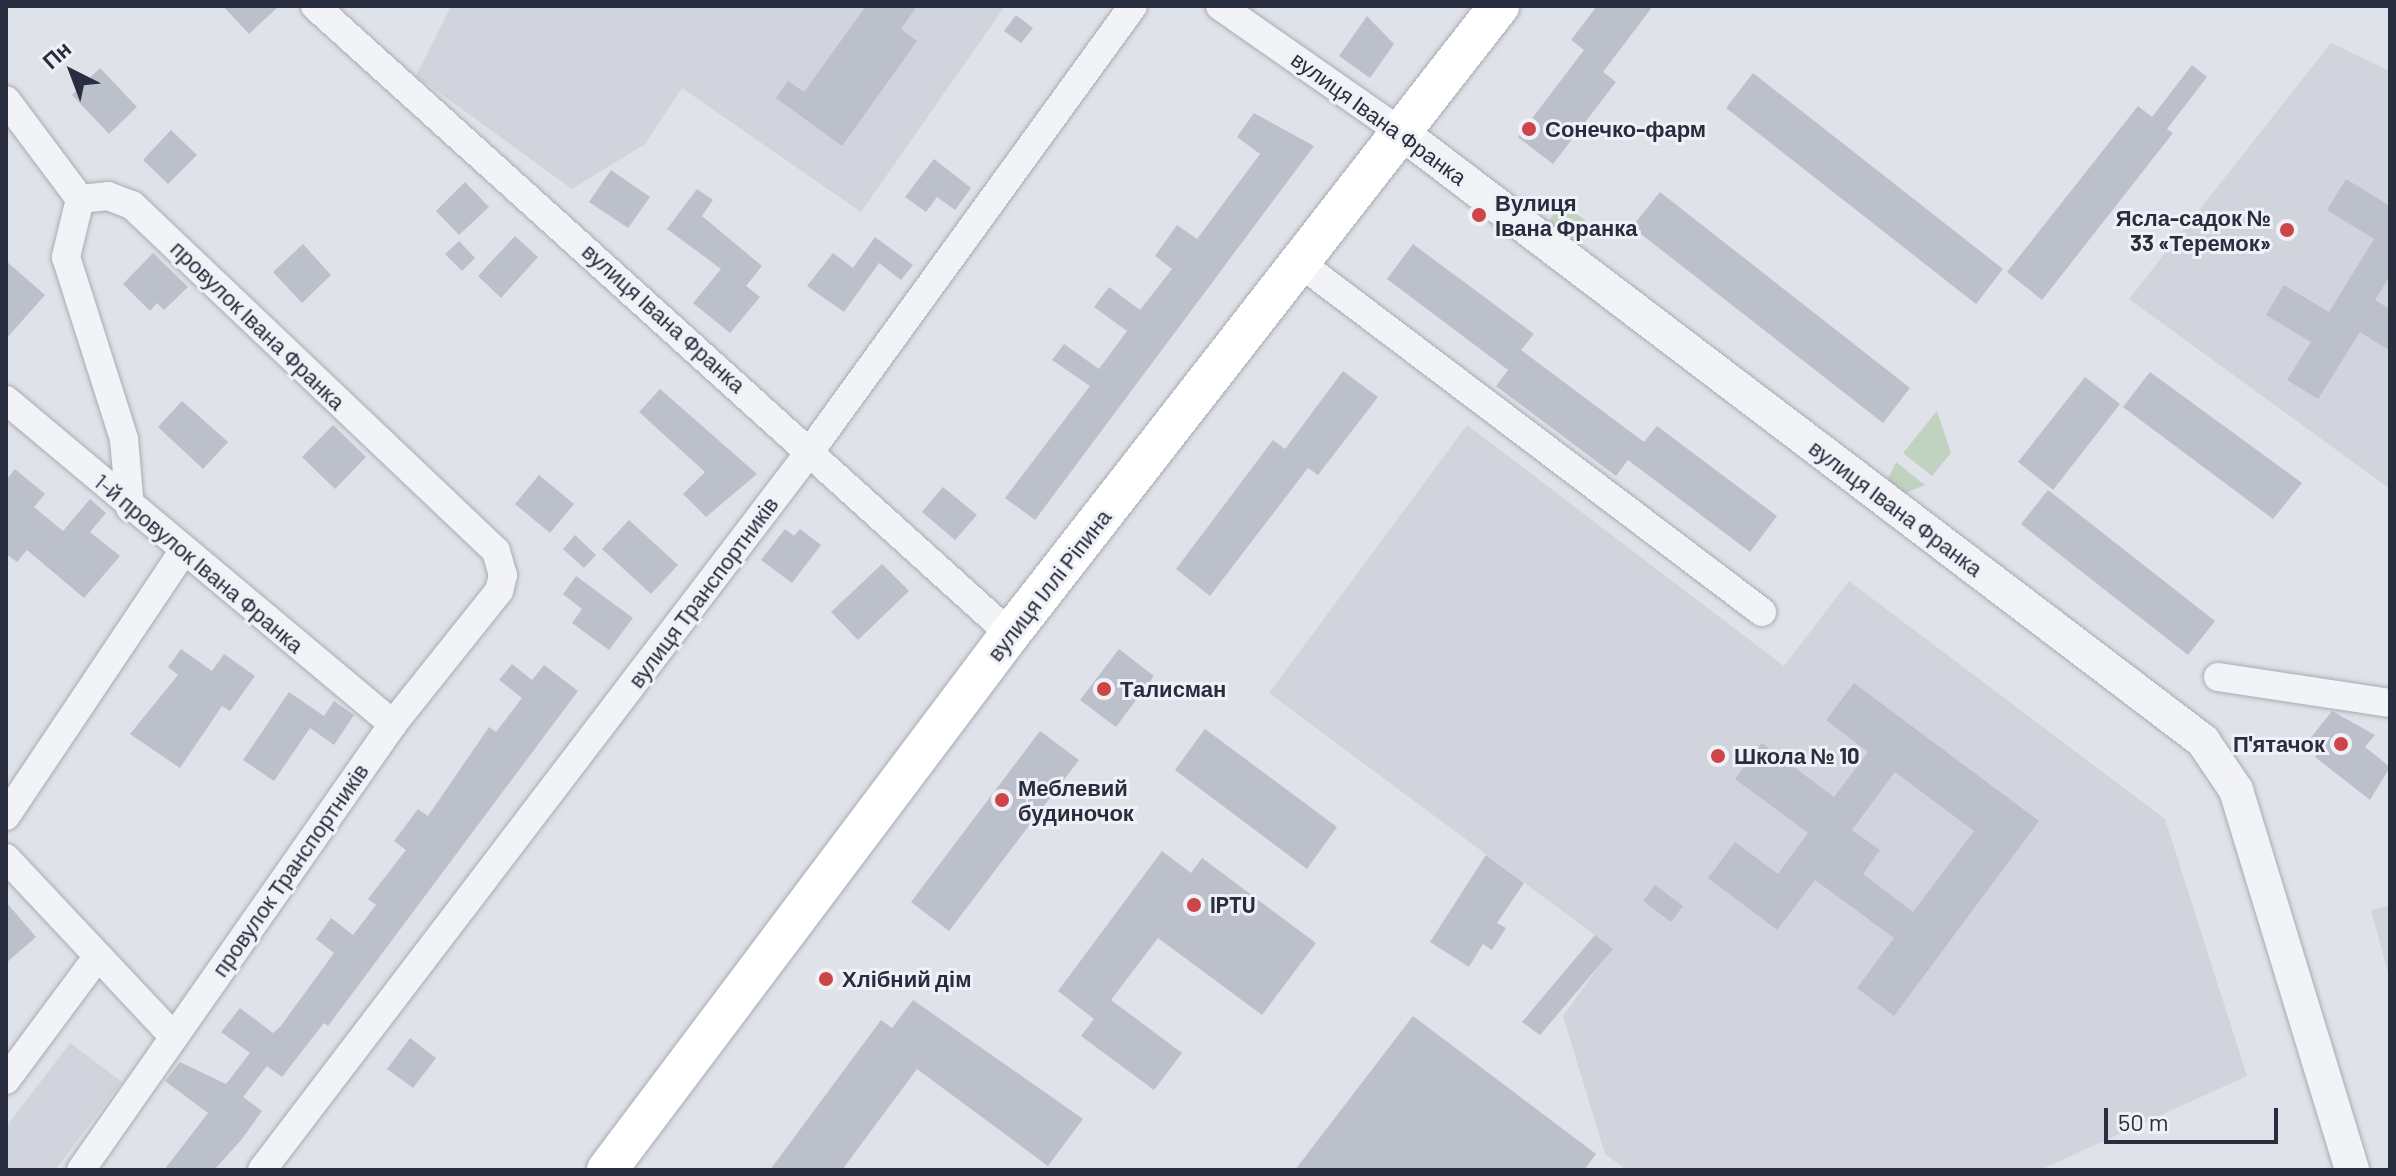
<!DOCTYPE html>
<html>
<head>
<meta charset="utf-8">
<style>
  body { margin:0 }
  #map { position:relative; width:2396px; height:1176px; overflow:hidden; background:#dfe2e8; font-family:Barlow,sans-serif }
  div>[style] { position:absolute }
  [style*='--x'] { left:calc(var(--x)*1px); top:calc(var(--y)*1px); width:calc(var(--w)*1px); rotate:calc(var(--a)*1deg) }
  .built>* { inset:0; background:#d1d4dd }
  .green>* { inset:0; background:#c2d2c0 }
  .building>* { inset:0; background:#bcc0cb }
  .roads { filter:drop-shadow(0 0 2px #a8acb5) drop-shadow(0 0 2px #a8acb5) }
  .minor>* { height:28px; margin:-14px; padding:0 14px; transform-origin:14px; border-radius:14px; background:#f2f3f7 }
  .tertiary>* { height:34px; margin:-17px; padding:0 17px; transform-origin:17px; border-radius:17px; background:#f2f3f7 }
  .secondary>* { height:40px; margin:-20px; padding:0 20px; transform-origin:20px; border-radius:20px; background:#fff }
  .dots>* { width:22px; height:22px; translate:-50% -50%; box-sizing:border-box; border:4px solid #eff1f6; border-radius:50% }
  span { translate:-50% -50%; white-space:nowrap; text-align:center; line-height:1.15; -webkit-text-stroke:6px #eff1f6; paint-order:stroke }
  .street-label { font-size:22px; color:#282e3f }
  .poi-label { font-size:22px; color:#282e3f; font-weight:700 }
  .left { translate:0 -50%; text-align:left }
  .right { translate:-100% -50%; text-align:right }
  .frame { position:absolute; inset:0; border:8px solid #282e3f; pointer-events:none }
  .north { position:absolute; left:32px; top:32px; width:80px; height:80px; -webkit-text-stroke:6px #eff1f6; paint-order:stroke; rotate:318deg; font-size:22px; font-weight:700; line-height:32px; text-align:center; color:#282e3f }
  .north::after { content:''; display:block; margin:auto; width:28px; height:36px; background:#282e3f; clip-path:polygon(50% 0,100% 100%,50% 72%,0 100%) }
  .scale { position:absolute; left:2104px; top:1108px; width:174px; height:36px; box-sizing:border-box; border:4px solid #282e3f; border-top:0; padding-left:10px; font-size:24px; line-height:28px; white-space:nowrap; color:#282e3f; -webkit-text-stroke:6px #eff1f6; paint-order:stroke }
</style>
</head>
<body>
<div id="map">
  <div class="built">
    <i style="clip-path:polygon(451px 6px,1005px 6px,861px 212px,682px 88px,645px 144px,572px 189px,416px 76px)"></i>
    <i style="clip-path:polygon(2331px 43px,2390px 71px,2390px 489px,2129px 299px)"></i>
    <i style="clip-path:polygon(1467px 425px,1784px 666px,1849px 581px,2165px 819px,2247px 1076px,2040px 1170px,1627px 1170px,1605px 1154px,1563px 1016px,1612px 948px,1269px 693px)"></i>
    <i style="clip-path:polygon(2390px 905px,2390px 980px,2371px 910px)"></i>
    <i style="clip-path:polygon(70px 1043px,122px 1082px,55px 1170px,6px 1170px,6px 1127px)"></i>
  </div>
  <div class="green">
    <i style="clip-path:polygon(1561px 202px,1595px 228px,1579px 244px,1546px 226px)"></i>
    <i style="clip-path:polygon(1937px 411px,1951px 453px,1932px 476px,1903px 453px)"></i>
    <i style="clip-path:polygon(1896px 462px,1925px 485px,1903px 494px,1887px 481px)"></i>
  </div>
  <div class="building">
    <i style="clip-path:polygon(223px 6px,279px 6px,249px 34px)"></i>
    <i style="clip-path:polygon(866px 6px,917px 6px,901px 29px,917px 41px,842px 146px,776px 98px,788px 81px,804px 92px)"></i>
    <i style="clip-path:polygon(1597px 6px,1653px 6px,1603px 72px,1616px 82px,1553px 164px,1518px 137px,1584px 50px,1571px 40px)"></i>
    <i style="clip-path:polygon(1016px 15px,1033px 28px,1021px 43px,1004px 31px)"></i>
    <i style="clip-path:polygon(1367px 16px,1394px 44px,1370px 78px,1339px 56px)"></i>
    <i style="clip-path:polygon(2192px 65px,2207px 77px,2167px 129px,2173px 133px,2042px 300px,2007px 272px,2138px 106px,2152px 117px)"></i>
    <i style="clip-path:polygon(100px 68px,137px 107px,109px 134px,72px 95px)"></i>
    <i style="clip-path:polygon(1753px 73px,2003px 269px,1976px 304px,1726px 108px)"></i>
    <i style="clip-path:polygon(1254px 113px,1314px 146px,1035px 520px,1005px 498px,1090px 386px,1052px 360px,1064px 344px,1099px 369px,1127px 331px,1094px 307px,1109px 287px,1140px 310px,1172px 269px,1155px 256px,1177px 225px,1197px 239px,1260px 154px,1237px 137px)"></i>
    <i style="clip-path:polygon(171px 130px,197px 155px,168px 184px,143px 160px)"></i>
    <i style="clip-path:polygon(934px 159px,971px 188px,955px 210px,937px 197px,926px 212px,905px 197px)"></i>
    <i style="clip-path:polygon(611px 170px,650px 197px,628px 228px,589px 202px)"></i>
    <i style="clip-path:polygon(2346px 179px,2390px 206px,2390px 276px,2375px 300px,2390px 309px,2390px 351px,2360px 332px,2318px 399px,2287px 380px,2311px 342px,2266px 315px,2284px 285px,2329px 312px,2374px 239px,2327px 210px)"></i>
    <i style="clip-path:polygon(465px 182px,489px 207px,459px 235px,436px 211px)"></i>
    <i style="clip-path:polygon(697px 189px,713px 200px,702px 216px,762px 266px,746px 286px,760px 297px,730px 333px,693px 303px,721px 269px,667px 229px)"></i>
    <i style="clip-path:polygon(1660px 192px,1910px 388px,1883px 423px,1632px 227px)"></i>
    <i style="clip-path:polygon(515px 236px,538px 257px,501px 298px,478px 276px)"></i>
    <i style="clip-path:polygon(875px 237px,913px 265px,901px 280px,879px 263px,844px 312px,807px 286px,833px 253px,853px 268px)"></i>
    <i style="clip-path:polygon(459px 241px,475px 258px,462px 271px,445px 254px)"></i>
    <i style="clip-path:polygon(303px 244px,331px 275px,302px 303px,273px 272px)"></i>
    <i style="clip-path:polygon(1413px 244px,1534px 334px,1521px 350px,1644px 442px,1657px 426px,1777px 516px,1750px 552px,1628px 460px,1616px 476px,1496px 386px,1508px 370px,1387px 279px)"></i>
    <i style="clip-path:polygon(153px 253px,188px 287px,164px 310px,157px 303px,150px 311px,123px 284px)"></i>
    <i style="clip-path:polygon(6px 261px,45px 295px,6px 339px)"></i>
    <i style="clip-path:polygon(1343px 371px,1378px 397px,1318px 475px,1308px 468px,1210px 596px,1176px 569px,1273px 440px,1285px 449px)"></i>
    <i style="clip-path:polygon(2150px 372px,2302px 483px,2273px 519px,2123px 407px)"></i>
    <i style="clip-path:polygon(2085px 377px,2120px 404px,2053px 490px,2018px 462px)"></i>
    <i style="clip-path:polygon(660px 389px,757px 474px,706px 517px,683px 494px,705px 472px,639px 412px)"></i>
    <i style="clip-path:polygon(182px 401px,228px 442px,203px 469px,158px 427px)"></i>
    <i style="clip-path:polygon(333px 425px,366px 457px,335px 489px,302px 457px)"></i>
    <i style="clip-path:polygon(15px 469px,45px 494px,34px 507px,63px 531px,90px 499px,106px 513px,90px 532px,120px 556px,84px 598px,27px 550px,17px 562px,6px 554px,6px 480px)"></i>
    <i style="clip-path:polygon(539px 475px,574px 504px,550px 533px,515px 504px)"></i>
    <i style="clip-path:polygon(943px 487px,977px 515px,955px 540px,922px 512px)"></i>
    <i style="clip-path:polygon(2048px 490px,2215px 621px,2188px 655px,2021px 524px)"></i>
    <i style="clip-path:polygon(629px 520px,678px 565px,651px 594px,602px 549px)"></i>
    <i style="clip-path:polygon(785px 529px,794px 536px,800px 529px,821px 545px,792px 583px,761px 560px)"></i>
    <i style="clip-path:polygon(575px 535px,596px 555px,584px 568px,563px 549px)"></i>
    <i style="clip-path:polygon(882px 564px,909px 591px,858px 640px,831px 612px)"></i>
    <i style="clip-path:polygon(576px 576px,633px 618px,609px 650px,572px 623px,582px 609px,563px 594px)"></i>
    <i style="clip-path:polygon(181px 649px,212px 671px,224px 654px,255px 676px,230px 711px,222px 706px,180px 768px,130px 734px,178px 675px,168px 667px)"></i>
    <i style="clip-path:polygon(1119px 649px,1154px 676px,1116px 727px,1080px 700px)"></i>
    <i style="clip-path:polygon(512px 664px,532px 680px,544px 665px,578px 691px,328px 1026px,324px 1023px,282px 1077px,267px 1066px,243px 1097px,262px 1111px,242px 1139px,214px 1170px,164px 1170px,208px 1113px,165px 1081px,180px 1062px,226px 1084px,250px 1053px,221px 1032px,240px 1008px,273px 1033px,280px 1027px,334px 953px,316px 939px,331px 918px,353px 935px,376px 905px,368px 899px,406px 850px,394px 841px,418px 809px,428px 816px,489px 727px,496px 732px,522px 698px,499px 680px)"></i>
    <i style="clip-path:polygon(evenodd,1854px 683px,2039px 821px,1894px 1016px,1857px 988px,1894px 938px,1815px 880px,1777px 930px,1708px 878px,1735px 842px,1778px 874px,1808px 833px,1735px 779px,1762px 743px,1834px 797px,1868px 752px,1826px 720px,1854px 683px,1895px 772px,1974px 831px,1913px 912px,1863px 874px,1880px 850px,1852px 830px,1895px 772px)"></i>
    <i style="clip-path:polygon(289px 692px,324px 716px,334px 701px,354px 715px,334px 745px,310px 728px,274px 781px,243px 760px)"></i>
    <i style="clip-path:polygon(2332px 711px,2375px 735px,2365px 747px,2390px 767px,2370px 800px,2315px 757px,2321px 749px,2309px 740px)"></i>
    <i style="clip-path:polygon(1205px 729px,1337px 827px,1307px 869px,1175px 770px)"></i>
    <i style="clip-path:polygon(1040px 731px,1079px 760px,949px 931px,911px 902px)"></i>
    <i style="clip-path:polygon(1162px 851px,1191px 873px,1202px 858px,1316px 943px,1262px 1015px,1158px 938px,1111px 1000px,1182px 1053px,1154px 1090px,1081px 1036px,1094px 1019px,1058px 991px)"></i>
    <i style="clip-path:polygon(1486px 855px,1524px 883px,1497px 923px,1506px 928px,1492px 950px,1483px 944px,1469px 967px,1430px 942px)"></i>
    <i style="clip-path:polygon(1655px 885px,1683px 906px,1671px 922px,1643px 901px)"></i>
    <i style="clip-path:polygon(6px 902px,36px 937px,6px 963px)"></i>
    <i style="clip-path:polygon(1595px 935px,1613px 949px,1540px 1035px,1522px 1022px)"></i>
    <i style="clip-path:polygon(913px 1000px,1083px 1119px,1048px 1166px,917px 1069px,842px 1170px,770px 1170px,881px 1020px,892px 1028px)"></i>
    <i style="clip-path:polygon(1413px 1016px,1596px 1154px,1584px 1170px,1295px 1170px)"></i>
    <i style="clip-path:polygon(410px 1038px,436px 1058px,413px 1088px,387px 1069px)"></i>
  </div>
  <div class="roads">
    <div class="minor">
      <i style="--x:315;--y:6;--w:937;--a:42.1"></i>
      <i style="--x:1220;--y:6;--w:222;--a:34.9"></i>
      <i style="--x:6;--y:100;--w:124;--a:53.2"></i>
      <i style="--x:80;--y:199;--w:28;--a:-6"></i>
      <i style="--x:108;--y:196;--w:26;--a:21"></i>
      <i style="--x:132;--y:205;--w:502;--a:43.55"></i>
      <i style="--x:496;--y:551;--w:25;--a:74"></i>
      <i style="--x:503;--y:575;--w:16;--a:104"></i>
      <i style="--x:499;--y:591;--w:170;--a:128.6"></i>
      <i style="--x:393;--y:724;--w:544;--a:124.97"></i>
      <i style="--x:80;--y:199;--w:60;--a:103.6"></i>
      <i style="--x:66;--y:257;--w:191;--a:72.3"></i>
      <i style="--x:124;--y:439;--w:69;--a:85"></i>
      <i style="--x:1300;--y:263;--w:579;--a:37.07"></i>
      <i style="--x:6;--y:400;--w:505;--a:39.94"></i>
      <i style="--x:2218;--y:677;--w:174;--a:8.6"></i>
      <i style="--x:6;--y:816;--w:318;--a:-56.2"></i>
      <i style="--x:6;--y:858;--w:244;--a:46.8"></i>
      <i style="--x:6;--y:1080;--w:154;--a:-53.4"></i>
      <i style="--x:262;--y:1170;--w:905;--a:-52.67"></i>
      <i style="--x:811;--y:450;--w:548;--a:-54.05"></i>
    </div>
    <div class="tertiary">
      <i style="--x:1402;--y:133;--w:1006;--a:37.2"></i>
      <i style="--x:2203;--y:741;--w:59;--a:56"></i>
      <i style="--x:2236;--y:790;--w:397;--a:73"></i>
    </div>
    <div class="secondary">
      <i style="--x:607;--y:1170;--w:671;--a:-53.06"></i>
      <i style="--x:1010;--y:634;--w:796;--a:-52.09"></i>
    </div>
  </div>
  <div class="dots">
    <i style="left:1529px;top:129px;background:#cd4548"></i>
    <i style="left:1479px;top:215px;background:#cd4548"></i>
    <i style="left:2287px;top:230px;background:#cd4548"></i>
    <i style="left:1104px;top:689px;background:#cd4548"></i>
    <i style="left:2341px;top:744px;background:#cd4548"></i>
    <i style="left:1718px;top:756px;background:#cd4548"></i>
    <i style="left:1002px;top:800px;background:#cd4548"></i>
    <i style="left:1194px;top:905px;background:#cd4548"></i>
    <i style="left:826px;top:979px;background:#cd4548"></i>
  </div>
  <div class="street-label">
    <span style="left:1379px;top:118px;rotate:36deg">вулиця Івана Франка</span>
    <span style="left:664px;top:318px;rotate:42deg">вулиця Івана Франка</span>
    <span style="left:258px;top:325px;rotate:44deg">провулок Івана Франка</span>
    <span style="left:1896px;top:508px;rotate:37deg">вулиця Івана Франка</span>
    <span style="left:199px;top:563px;rotate:40deg">1-й провулок Івана Франка</span>
    <span style="left:1049px;top:585px;rotate:-52deg">вулиця Іллі Ріпина</span>
    <span style="left:703px;top:592px;rotate:-53deg">вулиця Транспортників</span>
    <span style="left:290px;top:870px;rotate:-55deg">провулок Транспортників</span>
  </div>
  <div class="poi-label">
    <span class="left" style="left:1545px;top:129px">Сонечко-фарм</span>
    <span class="left" style="left:1495px;top:215px">Вулиця<br>Івана Франка</span>
    <span class="right" style="left:2271px;top:230px">Ясла-садок №<br>33 «Теремок»</span>
    <span class="left" style="left:1120px;top:689px">Талисман</span>
    <span class="right" style="left:2325px;top:744px">П'ятачок</span>
    <span class="left" style="left:1734px;top:756px">Школа № 10</span>
    <span class="left" style="left:1018px;top:800px">Меблевий<br>будиночок</span>
    <span class="left" style="left:1210px;top:905px">IPTU</span>
    <span class="left" style="left:842px;top:979px">Хлібний дім</span>
  </div>
  <div class="frame"></div>
  <div class="north">Пн</div>
  <div class="scale">50 m</div>
</div>
</body>
</html>
